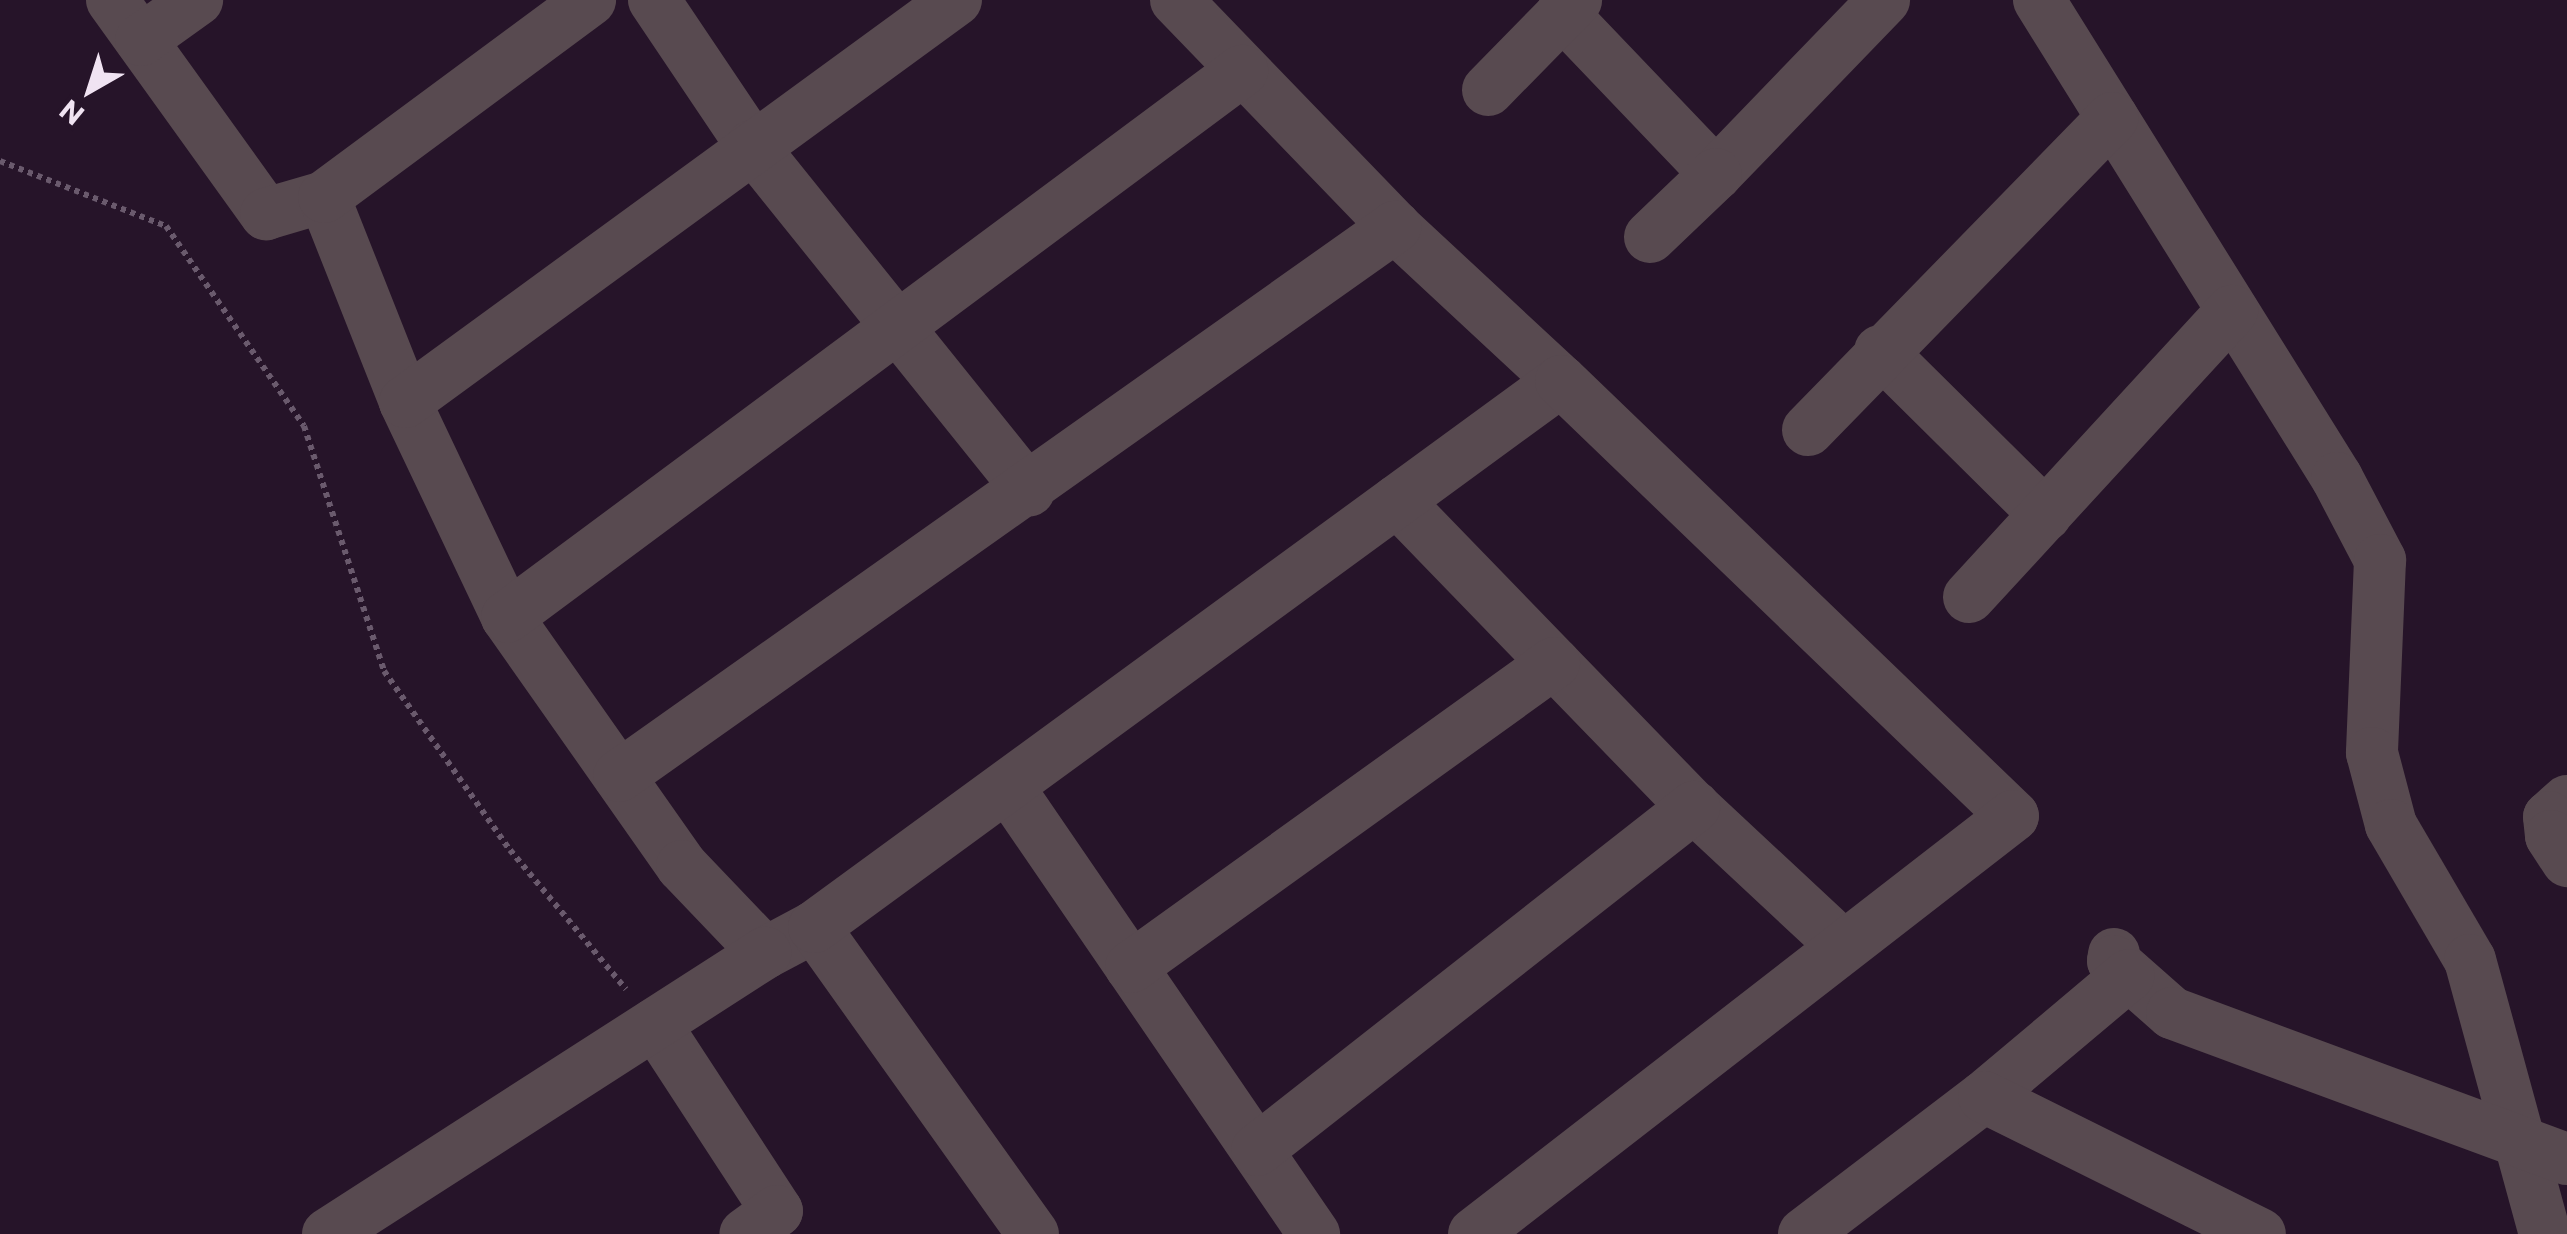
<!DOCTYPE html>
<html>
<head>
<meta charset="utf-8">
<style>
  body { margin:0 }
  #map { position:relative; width:2567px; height:1234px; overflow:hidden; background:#261429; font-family:Commissioner,sans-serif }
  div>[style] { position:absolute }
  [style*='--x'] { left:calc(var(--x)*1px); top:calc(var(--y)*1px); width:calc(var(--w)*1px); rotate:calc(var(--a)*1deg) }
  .path>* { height:6px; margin-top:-3px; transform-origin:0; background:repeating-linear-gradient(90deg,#6a5a6d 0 5px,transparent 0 10px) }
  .minor>* { height:52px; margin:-26px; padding:0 26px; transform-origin:26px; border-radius:26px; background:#584a50 }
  span { translate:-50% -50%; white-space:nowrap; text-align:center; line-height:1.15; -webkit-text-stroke:10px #261429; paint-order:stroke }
  .north { position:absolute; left:40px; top:40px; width:100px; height:100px; -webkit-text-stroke:8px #261429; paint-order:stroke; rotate:219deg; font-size:28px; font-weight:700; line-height:40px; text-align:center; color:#f0e3f2 }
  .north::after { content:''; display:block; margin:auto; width:35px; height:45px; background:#f0e3f2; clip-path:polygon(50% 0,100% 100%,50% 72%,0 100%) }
</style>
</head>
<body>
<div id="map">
  <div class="path">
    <i style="--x:0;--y:161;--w:178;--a:21.4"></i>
    <i style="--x:166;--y:226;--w:243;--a:55.4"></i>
    <i style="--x:304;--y:426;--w:258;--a:71.9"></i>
    <i style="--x:384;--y:671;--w:219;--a:54.9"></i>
    <i style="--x:510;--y:850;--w:181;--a:50.2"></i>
  </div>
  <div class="minor">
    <i style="--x:112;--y:0;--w:264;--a:54.3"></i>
    <i style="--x:266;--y:214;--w:60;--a:-16.3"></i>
    <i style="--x:324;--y:197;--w:220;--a:68.4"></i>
    <i style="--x:405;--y:402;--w:238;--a:64.6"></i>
    <i style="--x:507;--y:617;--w:304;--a:54.9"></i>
    <i style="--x:682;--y:866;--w:120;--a:46.3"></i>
    <i style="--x:765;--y:953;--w:55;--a:-28"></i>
    <i style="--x:814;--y:927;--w:377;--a:54.5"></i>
    <i style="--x:654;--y:0;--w:176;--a:56.1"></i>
    <i style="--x:752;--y:146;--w:442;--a:51.2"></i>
    <i style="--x:1176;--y:0;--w:315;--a:46"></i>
    <i style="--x:1395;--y:227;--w:226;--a:42.9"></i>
    <i style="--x:2039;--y:0;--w:563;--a:58.06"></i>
    <i style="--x:2337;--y:478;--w:93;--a:62.3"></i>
    <i style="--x:2380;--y:560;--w:193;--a:92.4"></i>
    <i style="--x:2372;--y:753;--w:74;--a:75.2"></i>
    <i style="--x:2391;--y:825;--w:156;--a:59.7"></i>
    <i style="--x:2470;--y:960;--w:284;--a:74.7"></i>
    <i style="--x:1562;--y:13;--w:223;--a:46.3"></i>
    <i style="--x:1716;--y:174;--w:242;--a:-46"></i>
    <i style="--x:141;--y:40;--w:69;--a:-35.5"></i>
    <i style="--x:1488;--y:90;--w:126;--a:-45.6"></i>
    <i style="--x:324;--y:197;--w:331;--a:-36.5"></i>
    <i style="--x:1650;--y:237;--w:91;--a:-43.7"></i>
    <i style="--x:1880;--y:351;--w:233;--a:44.7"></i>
    <i style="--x:405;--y:402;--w:682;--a:-36.11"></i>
    <i style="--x:1808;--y:430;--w:436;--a:-45.7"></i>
    <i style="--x:1397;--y:501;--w:426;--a:45.9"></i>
    <i style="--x:1694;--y:807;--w:201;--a:43"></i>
    <i style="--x:1969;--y:597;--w:389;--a:-47.4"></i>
    <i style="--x:507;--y:617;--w:916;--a:-36.61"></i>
    <i style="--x:619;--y:776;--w:951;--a:-35.28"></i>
    <i style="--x:1008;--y:787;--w:542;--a:55.61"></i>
    <i style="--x:2567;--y:801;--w:24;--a:138"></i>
    <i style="--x:2549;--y:817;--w:19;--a:84"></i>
    <i style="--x:2551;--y:836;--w:30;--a:57"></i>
    <i style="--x:814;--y:927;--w:925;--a:-36.16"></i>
    <i style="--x:1561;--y:381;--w:627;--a:43.9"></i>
    <i style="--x:2013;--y:816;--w:682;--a:142.21"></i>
    <i style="--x:2114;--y:954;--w:7;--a:98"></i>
    <i style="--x:2113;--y:961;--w:79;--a:41.4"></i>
    <i style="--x:2172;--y:1013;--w:421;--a:20.3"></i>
    <i style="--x:1131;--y:967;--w:521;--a:-35.7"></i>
    <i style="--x:655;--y:1024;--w:223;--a:56.9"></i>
    <i style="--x:777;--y:1211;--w:39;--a:144"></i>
    <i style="--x:1984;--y:1097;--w:189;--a:-40.1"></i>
    <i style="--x:1257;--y:1150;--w:556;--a:-38.13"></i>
    <i style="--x:328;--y:1234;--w:520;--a:-32.74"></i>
    <i style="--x:1804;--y:1234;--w:226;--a:-37.3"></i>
    <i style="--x:1984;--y:1097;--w:308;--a:26.4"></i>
  </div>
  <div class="north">N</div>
</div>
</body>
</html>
